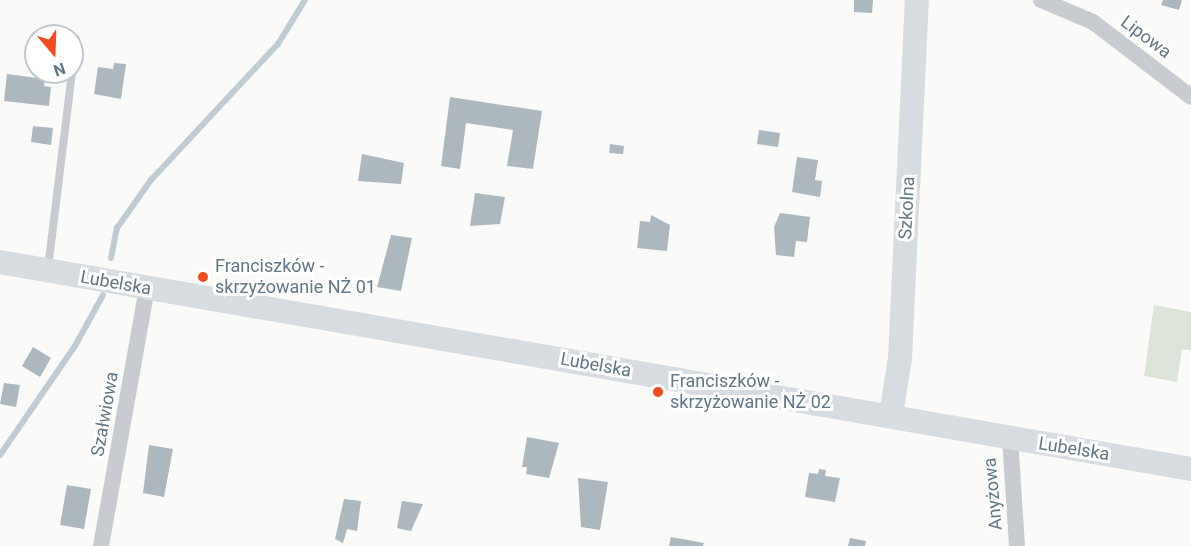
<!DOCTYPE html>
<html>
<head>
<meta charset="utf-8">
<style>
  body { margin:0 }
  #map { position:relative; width:1191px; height:546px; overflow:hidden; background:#fafaf8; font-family:Roboto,sans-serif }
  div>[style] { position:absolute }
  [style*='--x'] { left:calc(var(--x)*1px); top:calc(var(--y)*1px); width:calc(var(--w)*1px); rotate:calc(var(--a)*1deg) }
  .green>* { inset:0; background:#dce3d8 }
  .stream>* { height:6px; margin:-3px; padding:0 3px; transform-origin:3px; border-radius:3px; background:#c0ccd1 }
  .building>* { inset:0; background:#adb7be }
  .lane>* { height:8px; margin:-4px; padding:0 4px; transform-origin:4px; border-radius:4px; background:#c8ccd0 }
  .street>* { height:16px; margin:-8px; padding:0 8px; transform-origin:8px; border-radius:8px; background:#c8ccd0 }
  .secondary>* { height:24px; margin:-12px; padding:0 12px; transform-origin:12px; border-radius:12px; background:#d6dcdf }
  .dots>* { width:16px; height:16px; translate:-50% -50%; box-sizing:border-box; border:3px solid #fff; border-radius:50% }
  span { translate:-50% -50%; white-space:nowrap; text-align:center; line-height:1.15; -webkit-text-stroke:6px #fff; paint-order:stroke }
  .street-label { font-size:18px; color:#627786 }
  .poi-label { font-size:18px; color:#627786 }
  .left { translate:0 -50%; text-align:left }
  .north { position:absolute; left:24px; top:24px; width:60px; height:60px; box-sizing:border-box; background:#fff; border:2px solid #c0c9cf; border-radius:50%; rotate:161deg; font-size:16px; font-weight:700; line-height:24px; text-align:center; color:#627786 }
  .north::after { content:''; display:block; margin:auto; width:21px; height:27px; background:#f44a1e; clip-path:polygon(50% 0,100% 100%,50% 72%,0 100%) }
</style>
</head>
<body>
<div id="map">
  <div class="green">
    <i style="clip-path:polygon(1154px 305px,1191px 312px,1191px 350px,1182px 349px,1177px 382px,1144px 376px)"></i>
  </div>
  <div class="stream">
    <i style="--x:111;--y:258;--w:31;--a:-79"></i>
    <i style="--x:117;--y:228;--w:59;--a:-54.7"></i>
    <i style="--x:151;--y:180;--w:186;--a:-47"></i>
    <i style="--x:278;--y:44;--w:52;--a:-58.5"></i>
    <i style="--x:0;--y:455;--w:132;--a:-55.5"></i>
    <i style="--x:75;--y:346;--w:58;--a:-61.2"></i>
  </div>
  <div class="building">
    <i style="clip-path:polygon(854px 0,873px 0,872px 13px,854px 12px)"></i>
    <i style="clip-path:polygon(1163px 0,1182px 0,1179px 10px,1161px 5px)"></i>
    <i style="clip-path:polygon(114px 63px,126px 64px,121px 99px,94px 94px,98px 67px,113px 69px)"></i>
    <i style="clip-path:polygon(7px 74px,45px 79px,44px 86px,51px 87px,49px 106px,4px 101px)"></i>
    <i style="clip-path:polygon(450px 97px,542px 111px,533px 169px,507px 166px,513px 130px,466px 123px,460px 169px,441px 166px)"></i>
    <i style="clip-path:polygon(33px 126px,53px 128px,51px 145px,31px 142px)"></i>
    <i style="clip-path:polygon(759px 130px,780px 133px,778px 147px,757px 144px)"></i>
    <i style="clip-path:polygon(610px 144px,624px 146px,623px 154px,609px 153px)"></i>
    <i style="clip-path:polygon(362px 154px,404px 163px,401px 184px,358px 181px)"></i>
    <i style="clip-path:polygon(797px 157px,818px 160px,815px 180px,822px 181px,820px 197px,792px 192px)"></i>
    <i style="clip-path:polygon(475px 193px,505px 197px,500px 224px,470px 226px)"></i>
    <i style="clip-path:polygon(780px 213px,810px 217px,807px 242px,796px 241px,794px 257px,776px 255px,774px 227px)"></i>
    <i style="clip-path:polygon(651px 215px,670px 225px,667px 251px,637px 248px,640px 221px,650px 222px)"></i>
    <i style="clip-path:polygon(391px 235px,412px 238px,401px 291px,377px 287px)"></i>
    <i style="clip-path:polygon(33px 347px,51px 358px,40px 377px,22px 366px)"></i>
    <i style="clip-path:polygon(4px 383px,20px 385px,16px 407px,0 404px)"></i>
    <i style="clip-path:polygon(527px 437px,559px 443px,549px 478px,526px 474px,527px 467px,522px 467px)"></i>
    <i style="clip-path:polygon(149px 445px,173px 449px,164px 497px,143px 493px)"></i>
    <i style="clip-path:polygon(819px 469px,826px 470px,825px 476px,840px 478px,835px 502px,805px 497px,809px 473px,818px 474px)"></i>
    <i style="clip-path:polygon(578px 478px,608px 482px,600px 530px,581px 527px)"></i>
    <i style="clip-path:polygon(67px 485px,91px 489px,84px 529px,60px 525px)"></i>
    <i style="clip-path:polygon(344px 499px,361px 501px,357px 531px,347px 529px,343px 543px,335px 539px)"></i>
    <i style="clip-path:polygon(402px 501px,423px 504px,411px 531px,397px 528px)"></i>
    <i style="clip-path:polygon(671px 537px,704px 543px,703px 546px,669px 546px)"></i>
    <i style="clip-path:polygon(850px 538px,866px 541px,865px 546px,848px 546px)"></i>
  </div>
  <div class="lane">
    <i style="--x:72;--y:71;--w:32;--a:-83"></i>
    <i style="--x:48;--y:268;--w:197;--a:-83"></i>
  </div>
  <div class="street">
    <i style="--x:1041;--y:0;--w:56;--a:22.9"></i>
    <i style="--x:1093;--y:22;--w:123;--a:37.4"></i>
    <i style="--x:1010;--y:438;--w:108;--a:86.3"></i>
    <i style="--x:101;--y:546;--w:261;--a:-79.9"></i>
  </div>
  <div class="secondary">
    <i style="--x:0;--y:262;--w:1209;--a:9.86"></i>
    <i style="--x:891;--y:415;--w:58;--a:-81"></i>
    <i style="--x:900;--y:358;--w:358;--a:-87.3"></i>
  </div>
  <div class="dots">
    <i style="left:203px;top:277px;background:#f44a1e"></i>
    <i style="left:658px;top:392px;background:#f44a1e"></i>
  </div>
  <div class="street-label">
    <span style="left:1146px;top:37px;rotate:37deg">Lipowa</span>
    <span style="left:907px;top:208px;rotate:-87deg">Szkolna</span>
    <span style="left:116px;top:283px;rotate:10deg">Lubelska</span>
    <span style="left:596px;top:365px;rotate:10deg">Lubelska</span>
    <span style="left:105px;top:414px;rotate:-80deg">Szałwiowa</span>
    <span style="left:1074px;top:449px;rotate:9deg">Lubelska</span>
    <span style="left:993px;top:494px;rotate:-95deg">Anyżowa</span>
  </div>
  <div class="poi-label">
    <span class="left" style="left:215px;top:277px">Franciszków -<br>skrzyżowanie NŻ 01</span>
    <span class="left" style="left:670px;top:392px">Franciszków -<br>skrzyżowanie NŻ 02</span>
  </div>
  <div class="north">N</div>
</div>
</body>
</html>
